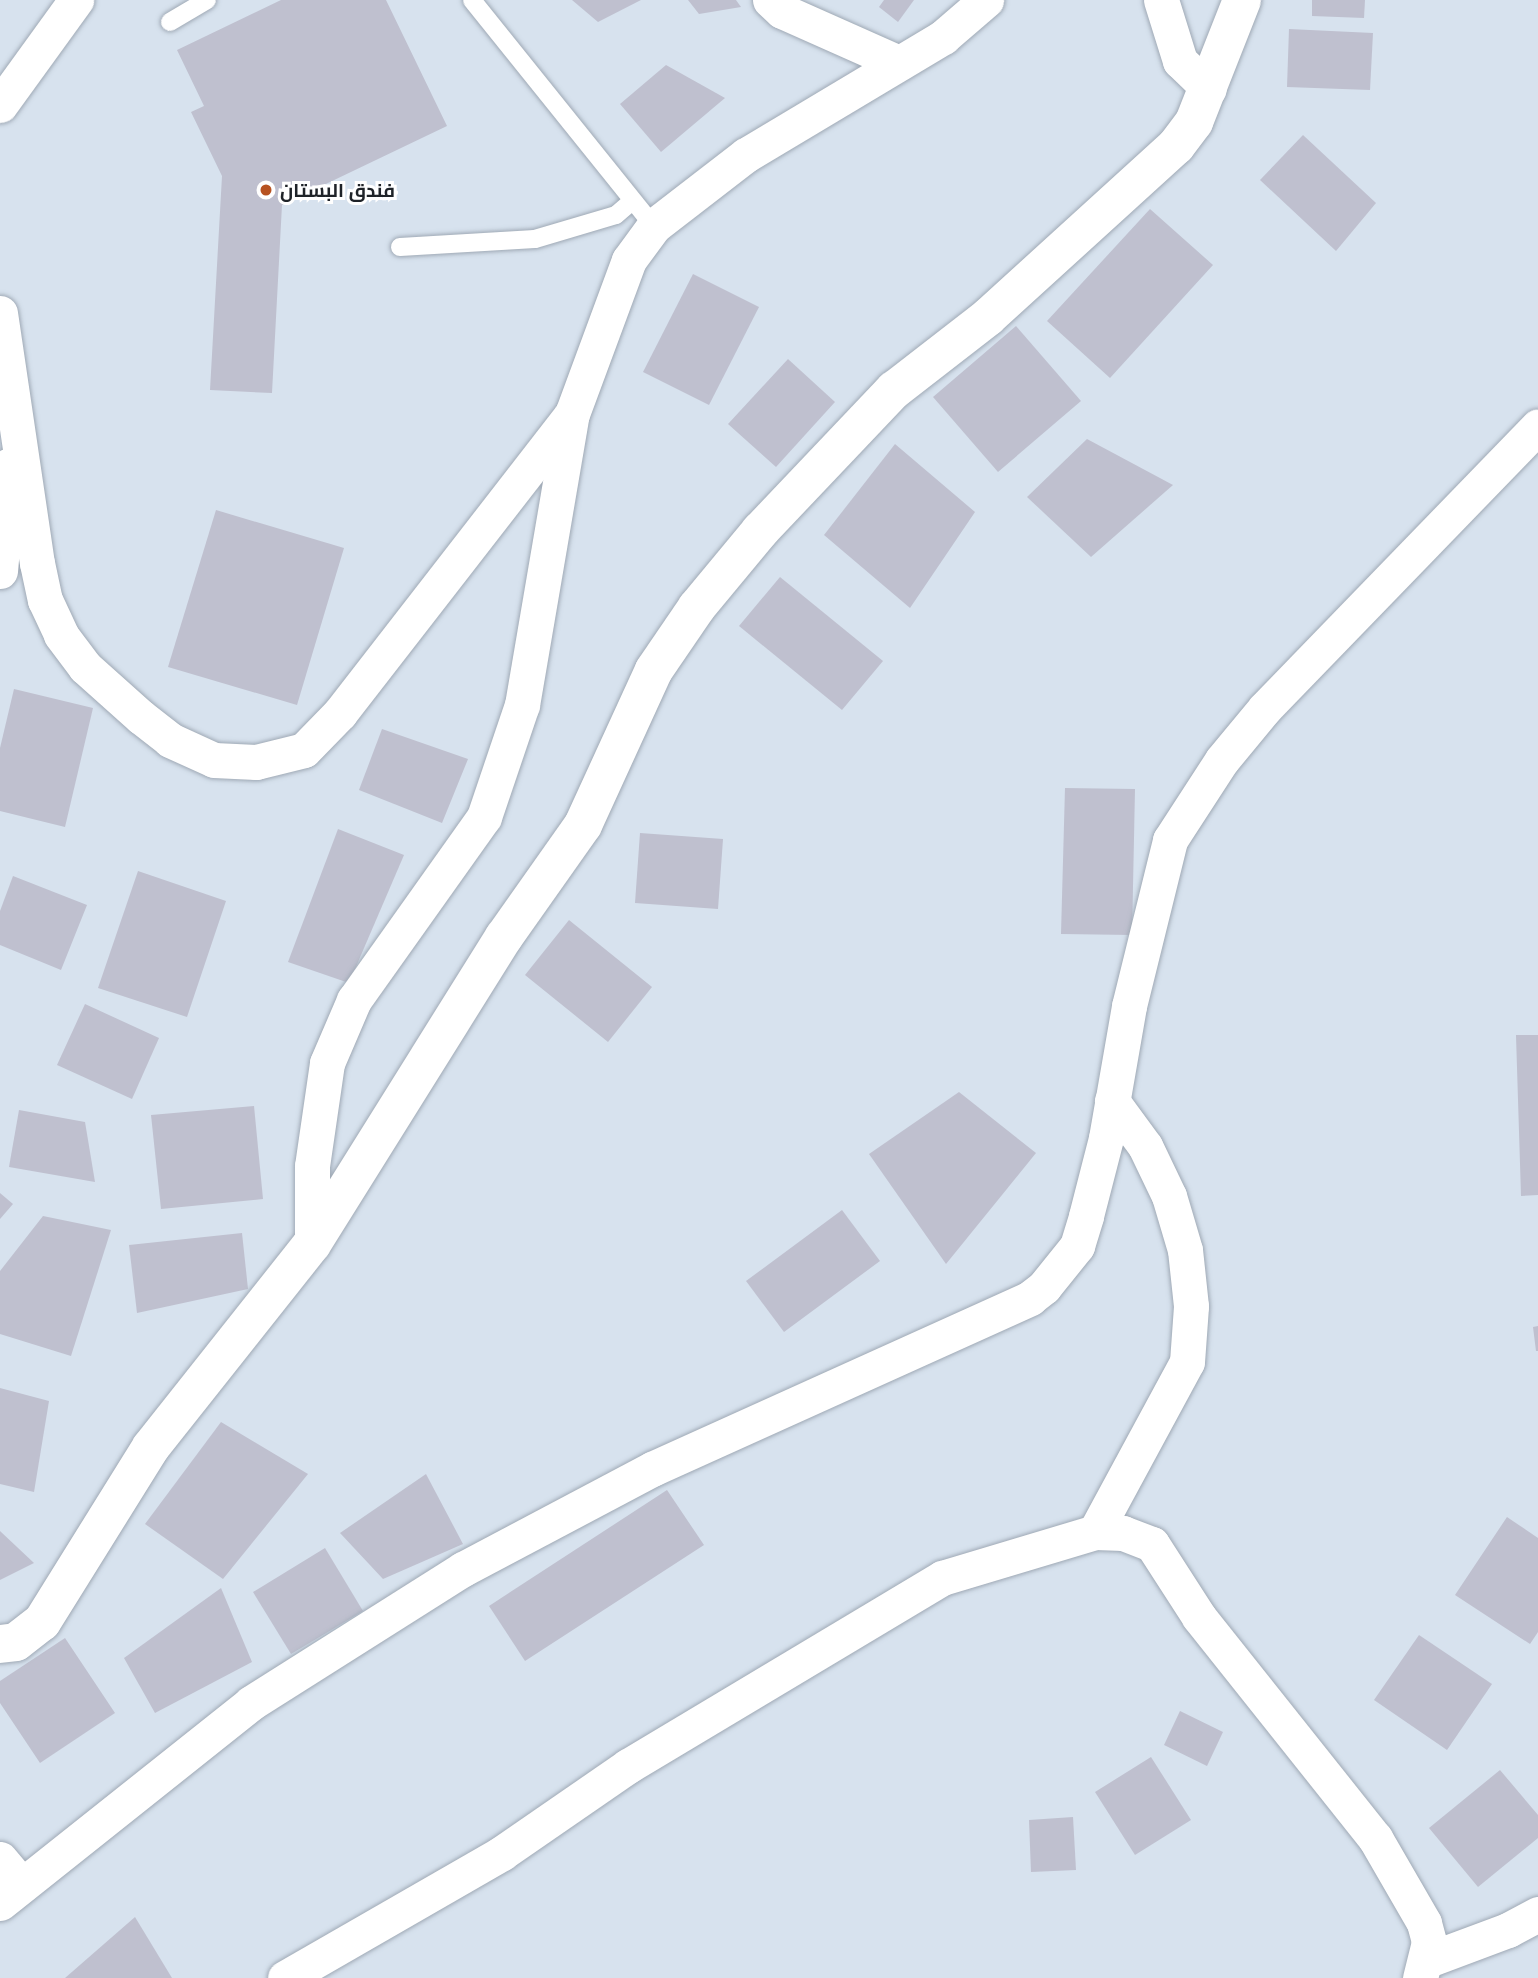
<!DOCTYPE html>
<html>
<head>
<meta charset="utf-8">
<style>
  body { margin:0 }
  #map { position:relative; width:1538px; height:1978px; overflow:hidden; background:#d7e2ee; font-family:Lato,Cairo,sans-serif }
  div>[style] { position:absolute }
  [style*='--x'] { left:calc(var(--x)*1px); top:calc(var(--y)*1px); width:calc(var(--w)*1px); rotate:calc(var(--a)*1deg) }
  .building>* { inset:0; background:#bfc0cf }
  .roads { filter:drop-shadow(0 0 2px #9fa9b5) drop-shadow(0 0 2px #9fa9b5) }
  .lane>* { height:18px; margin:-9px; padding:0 9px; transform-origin:9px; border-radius:9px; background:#fff }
  .street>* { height:35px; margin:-17.5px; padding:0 17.5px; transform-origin:17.5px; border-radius:17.5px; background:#fff }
  .secondary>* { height:38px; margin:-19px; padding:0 19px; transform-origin:19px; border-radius:19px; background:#fff }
  .dots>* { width:19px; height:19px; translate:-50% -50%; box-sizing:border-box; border:4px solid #fff; border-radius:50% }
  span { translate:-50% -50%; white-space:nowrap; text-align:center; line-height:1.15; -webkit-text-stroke:6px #fff; paint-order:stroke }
  .poi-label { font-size:19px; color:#1f2328; font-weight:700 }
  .left { translate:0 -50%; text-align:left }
</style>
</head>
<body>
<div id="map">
  <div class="building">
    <i style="clip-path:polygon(281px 0,386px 0,447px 126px,282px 205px,272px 393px,210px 390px,222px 176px,191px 112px,204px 106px,177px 50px)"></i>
    <i style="clip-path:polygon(572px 0,641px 0,598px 22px)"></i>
    <i style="clip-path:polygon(688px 0,736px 0,741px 7px,699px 14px)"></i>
    <i style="clip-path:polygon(884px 0,914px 0,898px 22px,879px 7px)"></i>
    <i style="clip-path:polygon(1312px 0,1365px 0,1364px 18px,1312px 16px)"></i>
    <i style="clip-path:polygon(1289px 29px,1373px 33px,1370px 90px,1287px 87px)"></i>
    <i style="clip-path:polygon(666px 65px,725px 98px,661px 152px,620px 104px)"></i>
    <i style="clip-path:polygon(1303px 135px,1376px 203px,1336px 251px,1260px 180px)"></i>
    <i style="clip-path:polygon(1150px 209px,1213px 265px,1110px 378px,1047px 321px)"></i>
    <i style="clip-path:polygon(693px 274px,759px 307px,709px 405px,643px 372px)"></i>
    <i style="clip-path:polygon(1016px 326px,1081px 401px,998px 472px,933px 397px)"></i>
    <i style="clip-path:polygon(788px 359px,835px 402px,776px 467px,728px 424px)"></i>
    <i style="clip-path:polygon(1087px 439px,1173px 485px,1091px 557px,1027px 497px)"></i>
    <i style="clip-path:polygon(895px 444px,975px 512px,910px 608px,824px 535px)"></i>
    <i style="clip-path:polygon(216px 510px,344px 548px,297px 705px,168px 667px)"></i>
    <i style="clip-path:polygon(780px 577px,883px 661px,842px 710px,739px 626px)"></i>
    <i style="clip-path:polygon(14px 689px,93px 708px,65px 827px,0 811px,0 748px)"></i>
    <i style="clip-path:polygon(382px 729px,468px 759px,442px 823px,359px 790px)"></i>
    <i style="clip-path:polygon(1065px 788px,1135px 789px,1132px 935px,1061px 934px)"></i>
    <i style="clip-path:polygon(338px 829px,404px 855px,349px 983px,288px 962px)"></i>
    <i style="clip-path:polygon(640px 833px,723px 839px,718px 909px,635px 903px)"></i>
    <i style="clip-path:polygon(138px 871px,226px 901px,187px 1017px,98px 988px)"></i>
    <i style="clip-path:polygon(13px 876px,87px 905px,61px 970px,0 945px,0 911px)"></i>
    <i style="clip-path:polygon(569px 920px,652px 987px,608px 1042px,525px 975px)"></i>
    <i style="clip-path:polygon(85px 1004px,159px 1038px,132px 1099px,57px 1065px)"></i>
    <i style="clip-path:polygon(1516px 1035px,1538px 1035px,1538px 1195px,1521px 1196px)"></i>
    <i style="clip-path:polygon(959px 1092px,1036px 1153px,946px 1264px,869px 1154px)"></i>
    <i style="clip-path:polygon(254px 1106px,263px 1199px,161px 1209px,151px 1115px)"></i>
    <i style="clip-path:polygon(19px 1110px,85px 1122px,95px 1182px,9px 1167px)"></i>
    <i style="clip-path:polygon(0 1193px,13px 1204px,0 1219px)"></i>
    <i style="clip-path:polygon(842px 1210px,880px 1261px,784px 1332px,746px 1281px)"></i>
    <i style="clip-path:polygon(43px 1216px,111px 1230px,71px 1356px,0 1334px,0 1271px)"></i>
    <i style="clip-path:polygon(242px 1233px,248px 1289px,137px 1313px,129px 1245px)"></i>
    <i style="clip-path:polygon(1538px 1326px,1538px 1351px,1536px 1351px,1533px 1327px)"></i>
    <i style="clip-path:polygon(0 1388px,49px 1401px,34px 1492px,0 1484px)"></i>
    <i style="clip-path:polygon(221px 1422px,308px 1474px,223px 1579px,145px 1524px)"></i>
    <i style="clip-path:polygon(426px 1474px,463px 1544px,383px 1579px,340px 1533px)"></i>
    <i style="clip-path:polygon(667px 1490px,704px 1545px,525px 1661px,489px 1606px)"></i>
    <i style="clip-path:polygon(1507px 1517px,1538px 1538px,1538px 1632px,1530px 1644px,1455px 1595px)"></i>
    <i style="clip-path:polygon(0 1531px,34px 1563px,0 1580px)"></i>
    <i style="clip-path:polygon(325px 1548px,363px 1611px,291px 1654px,253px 1592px)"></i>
    <i style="clip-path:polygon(221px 1588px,252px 1662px,155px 1713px,124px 1658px)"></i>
    <i style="clip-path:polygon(1419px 1635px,1492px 1684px,1447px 1750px,1374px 1700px)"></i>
    <i style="clip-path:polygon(65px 1638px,115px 1713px,40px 1763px,0 1703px,0 1681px)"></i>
    <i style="clip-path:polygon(1180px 1711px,1223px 1732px,1207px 1766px,1164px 1745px)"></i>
    <i style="clip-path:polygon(1151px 1757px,1191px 1820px,1135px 1855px,1095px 1792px)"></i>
    <i style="clip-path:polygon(1500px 1770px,1538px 1815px,1538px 1838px,1478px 1887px,1429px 1828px)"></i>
    <i style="clip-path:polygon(1073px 1817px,1076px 1870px,1031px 1872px,1029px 1820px)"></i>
    <i style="clip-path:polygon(135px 1917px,172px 1978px,65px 1978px)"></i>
  </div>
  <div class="roads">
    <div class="lane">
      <i style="--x:472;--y:0;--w:290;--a:51.2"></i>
      <i style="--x:170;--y:22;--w:43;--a:-30.7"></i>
      <i style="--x:400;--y:247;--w:135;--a:-3.4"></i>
      <i style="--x:535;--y:239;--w:84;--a:-16.5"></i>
      <i style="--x:616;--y:215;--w:21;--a:-41"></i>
    </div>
    <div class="street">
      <i style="--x:770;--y:0;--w:16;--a:43"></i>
      <i style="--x:782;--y:11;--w:128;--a:24"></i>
      <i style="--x:1161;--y:0;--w:64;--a:72.7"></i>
      <i style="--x:1180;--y:61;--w:40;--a:44"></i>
      <i style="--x:0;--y:105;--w:130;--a:-54.1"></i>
      <i style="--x:0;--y:313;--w:253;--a:81.6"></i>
      <i style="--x:37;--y:563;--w:38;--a:78"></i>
      <i style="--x:45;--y:600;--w:38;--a:65"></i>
      <i style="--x:61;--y:635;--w:40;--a:53"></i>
      <i style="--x:85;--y:667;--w:75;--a:41.8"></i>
      <i style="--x:141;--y:717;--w:37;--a:38"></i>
      <i style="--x:170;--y:740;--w:48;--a:24.4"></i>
      <i style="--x:214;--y:760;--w:42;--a:2.7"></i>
      <i style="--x:256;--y:762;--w:49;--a:-14"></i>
      <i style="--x:304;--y:750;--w:52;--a:-45.8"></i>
      <i style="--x:340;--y:713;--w:373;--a:-52.2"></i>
      <i style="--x:0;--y:571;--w:106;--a:-85.1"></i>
      <i style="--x:312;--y:1244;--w:78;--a:-90"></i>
      <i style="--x:312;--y:1166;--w:104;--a:-81.7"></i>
      <i style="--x:327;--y:1063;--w:69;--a:-66.8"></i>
      <i style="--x:354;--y:1000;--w:224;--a:-54.6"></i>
      <i style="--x:484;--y:817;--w:118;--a:-71.3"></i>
      <i style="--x:522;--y:705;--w:295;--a:-80.3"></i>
      <i style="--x:572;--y:414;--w:164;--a:-69.7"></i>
      <i style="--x:629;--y:260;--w:42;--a:-53.7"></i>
      <i style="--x:654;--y:226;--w:116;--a:-37.7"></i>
      <i style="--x:746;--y:155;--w:230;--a:-30.9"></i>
      <i style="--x:943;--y:37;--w:57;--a:-40.7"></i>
      <i style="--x:1095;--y:1532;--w:193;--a:-61.6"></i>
      <i style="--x:1187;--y:1362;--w:56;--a:-85.9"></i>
      <i style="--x:1191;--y:1306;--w:56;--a:-96.1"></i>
      <i style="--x:1185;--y:1250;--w:56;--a:-106.5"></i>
      <i style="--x:1169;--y:1196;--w:55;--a:-115.6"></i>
      <i style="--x:1145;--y:1146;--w:56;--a:-126.3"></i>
      <i style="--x:0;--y:1859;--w:34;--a:50"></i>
      <i style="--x:0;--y:1903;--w:321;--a:-38.5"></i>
      <i style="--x:251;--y:1703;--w:251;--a:-32.3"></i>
      <i style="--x:463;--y:1569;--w:214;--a:-27.9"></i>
      <i style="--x:652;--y:1469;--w:415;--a:-24.3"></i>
      <i style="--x:1030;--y:1298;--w:18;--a:-38"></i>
      <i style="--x:1044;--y:1287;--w:53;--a:-51.2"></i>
      <i style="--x:1077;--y:1246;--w:31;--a:-73"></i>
      <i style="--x:1086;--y:1216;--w:81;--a:-75.6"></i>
      <i style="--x:1106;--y:1138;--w:134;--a:-80.1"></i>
      <i style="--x:1129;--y:1006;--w:171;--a:-76.1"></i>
      <i style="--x:1170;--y:840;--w:95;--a:-57"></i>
      <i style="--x:1222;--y:760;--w:67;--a:-50.4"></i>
      <i style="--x:1265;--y:708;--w:392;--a:-45.9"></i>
      <i style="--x:1425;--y:1961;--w:89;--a:-20.5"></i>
      <i style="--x:1508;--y:1930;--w:34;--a:-28"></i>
      <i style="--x:285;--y:1978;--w:250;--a:-29.9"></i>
      <i style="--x:502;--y:1853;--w:153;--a:-34.6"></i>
      <i style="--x:628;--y:1766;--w:366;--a:-30.9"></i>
      <i style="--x:942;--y:1578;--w:160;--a:-16.7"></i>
      <i style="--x:1095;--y:1532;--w:28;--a:2"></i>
      <i style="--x:1123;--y:1533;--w:31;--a:21"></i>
      <i style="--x:1152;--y:1544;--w:87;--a:57.2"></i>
      <i style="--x:1199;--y:1617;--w:283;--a:51.5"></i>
      <i style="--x:1375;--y:1838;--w:98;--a:60"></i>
      <i style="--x:1424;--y:1923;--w:20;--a:75"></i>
      <i style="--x:1429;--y:1942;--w:37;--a:104"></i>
    </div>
    <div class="secondary">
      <i style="--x:0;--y:1644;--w:16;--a:-7"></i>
      <i style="--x:16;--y:1642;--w:33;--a:-38"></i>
      <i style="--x:42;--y:1622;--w:206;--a:-58.1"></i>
      <i style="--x:151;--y:1447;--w:259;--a:-51.6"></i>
      <i style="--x:312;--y:1244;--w:362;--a:-58"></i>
      <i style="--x:504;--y:937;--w:137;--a:-54.8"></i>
      <i style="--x:583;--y:825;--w:170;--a:-65.4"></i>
      <i style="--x:654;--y:670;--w:76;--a:-55.7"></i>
      <i style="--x:697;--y:607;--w:99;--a:-50.3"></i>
      <i style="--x:760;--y:531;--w:195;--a:-46.5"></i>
      <i style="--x:894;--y:390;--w:119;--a:-37.8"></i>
      <i style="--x:988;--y:317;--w:254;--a:-42.3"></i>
      <i style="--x:1176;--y:146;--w:30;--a:-53"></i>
      <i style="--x:1194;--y:122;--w:131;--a:-68.5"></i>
    </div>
  </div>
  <div class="dots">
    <i style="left:266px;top:190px;background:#b75221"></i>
  </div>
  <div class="poi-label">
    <span class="left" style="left:280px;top:190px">فندق البستان</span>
  </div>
</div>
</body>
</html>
